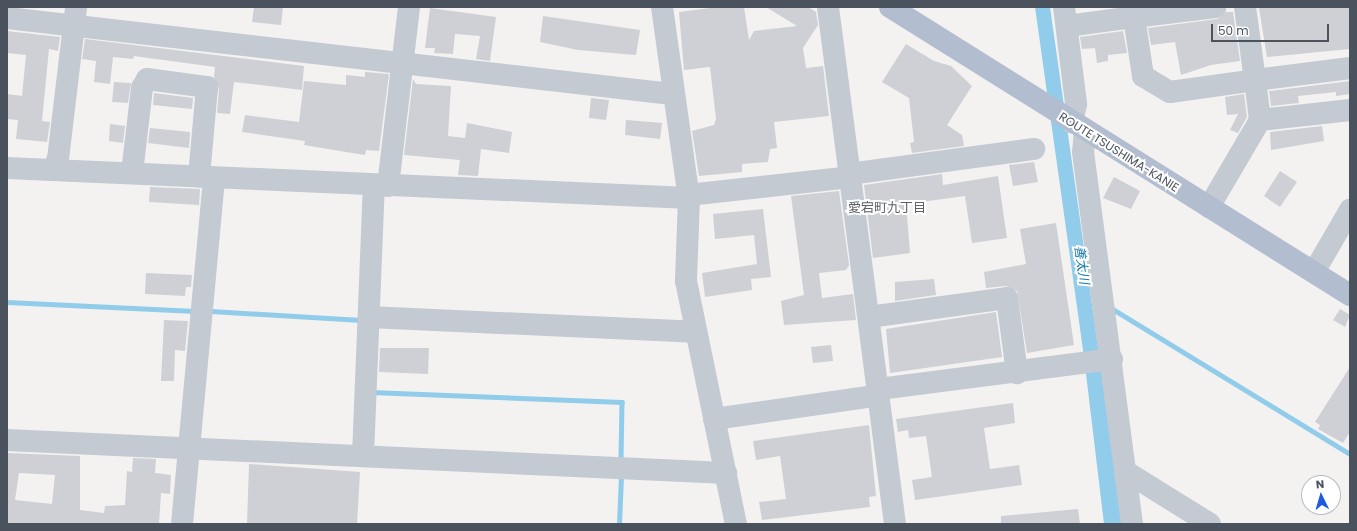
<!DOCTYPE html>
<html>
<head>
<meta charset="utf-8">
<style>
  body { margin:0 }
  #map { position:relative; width:1357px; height:531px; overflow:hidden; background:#f3f2f1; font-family:Poppins,"Noto Sans JP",sans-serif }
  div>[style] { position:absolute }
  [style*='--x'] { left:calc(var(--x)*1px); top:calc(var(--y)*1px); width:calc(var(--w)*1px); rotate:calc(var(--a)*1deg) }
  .water>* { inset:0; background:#91ccea }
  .stream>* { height:4.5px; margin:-2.25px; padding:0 2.25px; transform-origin:2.25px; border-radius:2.25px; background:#91ccea }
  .building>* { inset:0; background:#ced0d5 }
  .minor>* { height:22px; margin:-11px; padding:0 11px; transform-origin:11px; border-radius:11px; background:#c3cad2 }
  .major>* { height:22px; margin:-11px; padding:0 11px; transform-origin:11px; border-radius:11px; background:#b2bdcf }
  span { translate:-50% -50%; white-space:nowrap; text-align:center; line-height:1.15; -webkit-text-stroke:4px #fff; paint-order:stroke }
  .street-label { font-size:12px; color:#4a525e }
  .neighbourhood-label { font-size:13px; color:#5e6066 }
  .water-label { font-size:13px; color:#17a; font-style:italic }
  .frame { position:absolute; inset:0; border:8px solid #4a525e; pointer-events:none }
  .north { position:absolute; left:1301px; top:475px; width:40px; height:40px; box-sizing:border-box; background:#fff; border:1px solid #b7babf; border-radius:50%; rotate:355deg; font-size:11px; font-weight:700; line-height:16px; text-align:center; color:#4a525e }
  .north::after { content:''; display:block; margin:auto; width:14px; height:18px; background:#1f5bdf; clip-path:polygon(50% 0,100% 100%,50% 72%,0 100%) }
  .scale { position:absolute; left:1211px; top:24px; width:118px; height:18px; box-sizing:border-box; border:2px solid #4a525e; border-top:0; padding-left:5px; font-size:12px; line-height:14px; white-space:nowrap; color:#4a525e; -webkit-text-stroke:3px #fff; paint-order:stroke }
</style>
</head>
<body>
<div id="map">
  <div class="water">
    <i style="clip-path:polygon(1035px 7px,1050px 7px,1123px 524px,1104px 524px,1084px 357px)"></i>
  </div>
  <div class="stream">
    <i style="--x:7;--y:302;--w:188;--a:2.7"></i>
    <i style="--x:1111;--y:308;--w:280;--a:31.4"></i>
    <i style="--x:211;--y:311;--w:150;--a:3.4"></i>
    <i style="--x:371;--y:392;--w:251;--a:2.3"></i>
    <i style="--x:622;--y:402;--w:56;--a:91"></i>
    <i style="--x:619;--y:524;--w:48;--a:-87.6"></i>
  </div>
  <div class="building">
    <i style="clip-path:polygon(254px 7px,283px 7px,281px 25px,252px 22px)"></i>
    <i style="clip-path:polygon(718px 7px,744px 7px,749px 40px,754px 31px,797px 26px,766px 7px,808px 7px,816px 12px,818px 25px,803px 48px,806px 68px,823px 66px,829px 116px,774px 122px,777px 148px,770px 149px,768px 162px,742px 164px,742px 172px,699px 176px,692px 131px,714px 125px,716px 119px,710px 67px,684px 70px,679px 12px)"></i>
    <i style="clip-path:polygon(1271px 7px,1350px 7px,1350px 49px,1267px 57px,1259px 8px)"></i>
    <i style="clip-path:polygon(430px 8px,496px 17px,490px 61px,476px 59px,480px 36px,455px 34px,453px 54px,434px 53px,435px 48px,425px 48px)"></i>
    <i style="clip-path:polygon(1226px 12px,1233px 12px,1240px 61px,1211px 65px,1181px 75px,1175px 42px,1151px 45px,1148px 28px,1217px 19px)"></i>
    <i style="clip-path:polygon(543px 16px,640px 30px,636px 55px,578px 50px,540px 42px)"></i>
    <i style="clip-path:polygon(7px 31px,60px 37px,58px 51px,49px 49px,42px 121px,50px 122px,47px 142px,16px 139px,18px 120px,7px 119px,7px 94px,22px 96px,26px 55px,7px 53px)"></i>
    <i style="clip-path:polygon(1123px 31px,1127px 53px,1108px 55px,1108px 61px,1097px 63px,1095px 48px,1082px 49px,1080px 37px)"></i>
    <i style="clip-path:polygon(85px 39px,304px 66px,302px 90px,234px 82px,230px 114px,217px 113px,219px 88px,214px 77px,215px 67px,134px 56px,133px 59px,113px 57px,110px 84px,94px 82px,96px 61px,82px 59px)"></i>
    <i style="clip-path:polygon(906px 44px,934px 61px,951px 66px,972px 86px,947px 125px,962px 135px,964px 146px,912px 153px,910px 143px,914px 142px,909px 98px,882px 82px)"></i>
    <i style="clip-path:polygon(365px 72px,389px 74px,379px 151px,366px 150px,365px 155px,346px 152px,304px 145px,305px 141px,242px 132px,245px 115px,299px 122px,304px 81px,346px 85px,346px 75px,365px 77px)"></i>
    <i style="clip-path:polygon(413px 79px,416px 84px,451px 86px,448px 136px,465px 138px,467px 123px,512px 132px,509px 153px,481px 149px,478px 176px,458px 175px,460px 160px,404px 155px)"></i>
    <i style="clip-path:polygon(1350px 81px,1350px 94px,1336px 96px,1336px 92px,1298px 96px,1299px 103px,1271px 106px,1269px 91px)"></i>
    <i style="clip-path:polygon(114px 82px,131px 83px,128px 103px,112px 102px)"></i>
    <i style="clip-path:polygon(154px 93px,193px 98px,192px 109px,153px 105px)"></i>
    <i style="clip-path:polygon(1244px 94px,1247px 117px,1238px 133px,1230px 130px,1238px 114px,1227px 115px,1225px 97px)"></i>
    <i style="clip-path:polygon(591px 98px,609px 100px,606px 120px,589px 118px)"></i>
    <i style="clip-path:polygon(626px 120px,662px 123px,660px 139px,625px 135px)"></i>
    <i style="clip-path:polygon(110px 124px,125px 126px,123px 143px,109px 141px)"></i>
    <i style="clip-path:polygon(1322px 126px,1324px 141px,1271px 150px,1270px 132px)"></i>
    <i style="clip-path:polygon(150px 128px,190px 132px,189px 148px,148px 143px)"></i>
    <i style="clip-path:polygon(1034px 162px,1038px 182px,1013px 186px,1009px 165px)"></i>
    <i style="clip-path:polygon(1280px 171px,1297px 182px,1280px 207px,1264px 196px)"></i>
    <i style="clip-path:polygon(942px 174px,943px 185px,998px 176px,1007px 238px,972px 243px,965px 196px,906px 204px,910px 253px,873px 258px,864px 185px)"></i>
    <i style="clip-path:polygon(1114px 177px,1140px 191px,1131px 209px,1103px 198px)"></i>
    <i style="clip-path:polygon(150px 187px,200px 189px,199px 205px,149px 202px)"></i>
    <i style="clip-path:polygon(839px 191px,849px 265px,846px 270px,819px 273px,822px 298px,853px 294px,856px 320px,784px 325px,781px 301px,804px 295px,791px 196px)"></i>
    <i style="clip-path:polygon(763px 209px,771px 277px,751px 279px,752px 290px,705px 297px,702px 273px,757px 264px,754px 235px,715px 239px,713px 214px)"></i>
    <i style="clip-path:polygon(1056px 223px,1074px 345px,1027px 353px,1017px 291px,1006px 286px,986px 288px,984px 272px,1026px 264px,1020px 229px)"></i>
    <i style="clip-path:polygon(146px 273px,192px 275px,191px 287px,186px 287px,185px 296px,145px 294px)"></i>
    <i style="clip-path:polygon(934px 279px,936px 295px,895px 301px,895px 282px)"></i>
    <i style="clip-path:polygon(1340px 309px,1350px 315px,1345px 327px,1333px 320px)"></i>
    <i style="clip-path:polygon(996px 312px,1002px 357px,890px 373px,886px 329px)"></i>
    <i style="clip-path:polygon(164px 320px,188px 321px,185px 351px,175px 350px,174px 381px,161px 381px)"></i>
    <i style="clip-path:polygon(831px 345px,833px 361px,813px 363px,811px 347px)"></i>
    <i style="clip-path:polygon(380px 348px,429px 348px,428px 374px,379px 372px)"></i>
    <i style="clip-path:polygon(1350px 367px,1350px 432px,1343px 443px,1318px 429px,1320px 425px,1315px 422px)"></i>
    <i style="clip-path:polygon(1013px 403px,1015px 423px,984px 428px,990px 469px,1019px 465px,1022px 485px,915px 500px,912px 480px,932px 477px,926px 436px,909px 438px,908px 430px,898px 432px,896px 419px)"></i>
    <i style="clip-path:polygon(869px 425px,876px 496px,869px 497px,870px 507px,762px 520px,759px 502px,786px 499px,780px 456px,756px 460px,753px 441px)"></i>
    <i style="clip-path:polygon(evenodd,7px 453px,80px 456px,80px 510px,104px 513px,105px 506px,125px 505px,127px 471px,132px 472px,133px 458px,156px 459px,155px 473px,171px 475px,170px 494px,161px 493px,159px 524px,7px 524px,7px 453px,19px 473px,55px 475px,52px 504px,15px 500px,19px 473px)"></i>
    <i style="clip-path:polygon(249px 464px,360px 472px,357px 524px,247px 524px)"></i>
    <i style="clip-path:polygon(1078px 509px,1080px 524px,1001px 524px,1001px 516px)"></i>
  </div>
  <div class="minor">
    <i style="--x:662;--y:7;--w:193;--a:82"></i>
    <i style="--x:689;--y:198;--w:83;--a:92.1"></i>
    <i style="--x:686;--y:281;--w:248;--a:78.4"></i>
    <i style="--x:828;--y:7;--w:521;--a:82.62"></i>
    <i style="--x:1064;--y:7;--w:98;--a:82.9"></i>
    <i style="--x:1076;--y:104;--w:19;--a:102"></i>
    <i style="--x:1134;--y:17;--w:82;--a:-7"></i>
    <i style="--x:7;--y:18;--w:669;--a:6.52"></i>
    <i style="--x:1067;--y:26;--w:68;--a:-7.7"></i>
    <i style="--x:1134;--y:17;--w:60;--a:81.3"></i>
    <i style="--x:1143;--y:76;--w:31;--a:31"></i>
    <i style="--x:1170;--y:92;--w:86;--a:-8"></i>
    <i style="--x:1255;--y:80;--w:74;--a:-97.8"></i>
    <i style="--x:1260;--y:120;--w:91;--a:-6.3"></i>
    <i style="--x:1085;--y:130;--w:22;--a:95"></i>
    <i style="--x:1083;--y:152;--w:375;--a:82.5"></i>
    <i style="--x:7;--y:168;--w:683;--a:2.52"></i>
    <i style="--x:53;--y:170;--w:12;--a:-66"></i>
    <i style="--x:58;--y:159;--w:153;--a:-83.2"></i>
    <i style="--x:132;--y:173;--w:86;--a:-83.3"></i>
    <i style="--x:142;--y:88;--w:10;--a:-61"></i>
    <i style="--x:147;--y:79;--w:61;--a:7.6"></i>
    <i style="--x:207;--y:87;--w:90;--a:95.1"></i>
    <i style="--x:849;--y:174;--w:187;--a:-7.7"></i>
    <i style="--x:388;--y:186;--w:180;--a:-83.3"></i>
    <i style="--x:688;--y:195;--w:163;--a:-6.3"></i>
    <i style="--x:1209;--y:207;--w:101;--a:-59.6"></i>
    <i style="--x:1260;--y:120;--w:40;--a:-97.1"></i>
    <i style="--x:1255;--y:80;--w:96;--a:-7.2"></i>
    <i style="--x:1314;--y:272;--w:72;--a:-59.9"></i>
    <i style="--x:369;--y:317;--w:326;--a:2.6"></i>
    <i style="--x:869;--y:317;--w:139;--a:-7.8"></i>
    <i style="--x:1007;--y:298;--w:76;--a:82.4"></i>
    <i style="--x:714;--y:419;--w:161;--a:-8.2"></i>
    <i style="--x:873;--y:396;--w:9;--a:-49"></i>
    <i style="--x:879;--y:389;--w:235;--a:-7.3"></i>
    <i style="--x:7;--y:440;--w:720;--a:2.63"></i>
    <i style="--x:363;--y:456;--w:271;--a:-87.7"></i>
    <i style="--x:1125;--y:471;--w:100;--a:31.9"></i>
    <i style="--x:182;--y:524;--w:347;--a:-84.7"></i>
  </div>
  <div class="major">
    <i style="--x:890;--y:7;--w:543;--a:32.05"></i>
  </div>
  <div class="street-label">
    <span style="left:1119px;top:152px;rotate:32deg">ROUTE TSUSHIMA-KANIE</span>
  </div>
  <div class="neighbourhood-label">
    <span style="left:887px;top:208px">愛宕町九丁目</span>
  </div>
  <div class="water-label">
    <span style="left:1081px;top:265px;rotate:82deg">善太川</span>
  </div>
  <div class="frame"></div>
  <div class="north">N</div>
  <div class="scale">50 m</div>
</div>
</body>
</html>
